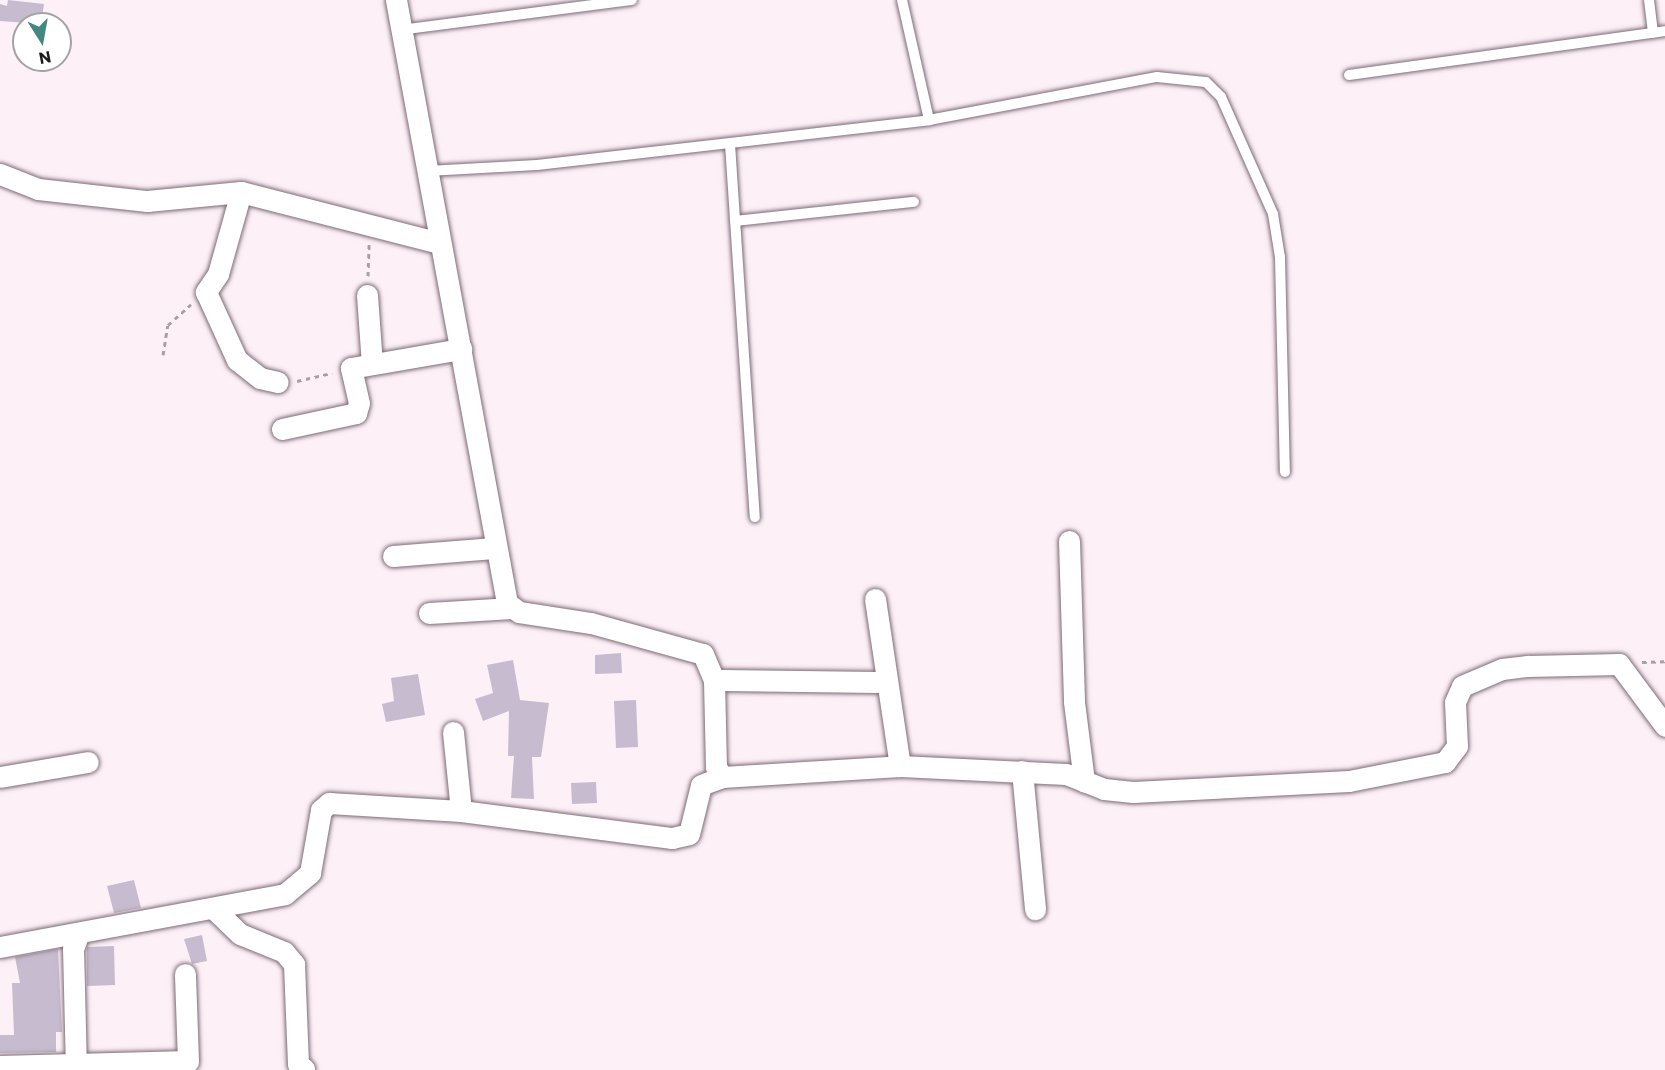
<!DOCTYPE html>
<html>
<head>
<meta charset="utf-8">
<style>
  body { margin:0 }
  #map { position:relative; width:1665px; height:1070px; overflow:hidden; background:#fdf0f7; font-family:Commissioner,sans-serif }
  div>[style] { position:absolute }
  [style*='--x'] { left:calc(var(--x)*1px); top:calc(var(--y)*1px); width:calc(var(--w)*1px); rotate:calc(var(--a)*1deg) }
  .building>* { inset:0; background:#c7bccf }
  .path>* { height:3px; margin-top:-1.5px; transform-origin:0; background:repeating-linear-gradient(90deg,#a99fa5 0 4.5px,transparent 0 9px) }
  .roads { filter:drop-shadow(0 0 2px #7d6a75) drop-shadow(0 0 2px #7d6a75) }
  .service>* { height:10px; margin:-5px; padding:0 5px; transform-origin:5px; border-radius:5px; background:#fff }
  .minor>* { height:21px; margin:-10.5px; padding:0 10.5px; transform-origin:10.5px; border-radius:10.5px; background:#fff }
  span { translate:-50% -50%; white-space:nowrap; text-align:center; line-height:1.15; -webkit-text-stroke:5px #fff; paint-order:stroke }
  .north { position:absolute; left:12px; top:12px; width:60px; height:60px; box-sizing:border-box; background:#fff; border:2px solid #a5a2a4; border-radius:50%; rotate:169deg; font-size:16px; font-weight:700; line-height:24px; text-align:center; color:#1e171b }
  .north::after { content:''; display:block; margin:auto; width:21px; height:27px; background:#428881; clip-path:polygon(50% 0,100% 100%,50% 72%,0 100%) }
</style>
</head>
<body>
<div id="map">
  <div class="building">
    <i style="clip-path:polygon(8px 0,44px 4px,41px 24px,0 21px,0 4px,7px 6px)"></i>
    <i style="clip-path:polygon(621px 653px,622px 673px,595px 674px,595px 655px)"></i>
    <i style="clip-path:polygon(513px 660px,520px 700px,549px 703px,541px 757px,532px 757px,534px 799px,511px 798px,514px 756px,508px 756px,509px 711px,483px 721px,475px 699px,493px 693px,487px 665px)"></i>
    <i style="clip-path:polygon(418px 674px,425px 715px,386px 722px,382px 704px,394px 701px,391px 678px)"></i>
    <i style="clip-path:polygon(636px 700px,638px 747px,616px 748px,614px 701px)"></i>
    <i style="clip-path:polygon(596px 782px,597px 803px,572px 804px,571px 783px)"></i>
    <i style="clip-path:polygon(134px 880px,141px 908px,114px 913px,107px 886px)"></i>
    <i style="clip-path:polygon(202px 935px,207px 961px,192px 964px,184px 939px)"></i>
    <i style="clip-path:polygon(114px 946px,115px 985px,87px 986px,87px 947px)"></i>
    <i style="clip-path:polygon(58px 949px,62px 1032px,56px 1032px,56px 1052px,0 1053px,0 1035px,14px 1035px,12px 983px,20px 983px,15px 957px)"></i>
  </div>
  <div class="path">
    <i style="--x:368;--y:276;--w:33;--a:-88"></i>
    <i style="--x:163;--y:355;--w:30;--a:-81"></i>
    <i style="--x:168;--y:325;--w:31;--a:-42"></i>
    <i style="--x:297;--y:381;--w:36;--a:-13"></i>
    <i style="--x:1642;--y:662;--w:23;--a:-2"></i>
  </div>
  <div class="roads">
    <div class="service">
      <i style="--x:902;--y:0;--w:123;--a:77.3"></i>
      <i style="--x:1649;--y:0;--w:33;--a:83"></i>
      <i style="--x:400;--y:30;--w:234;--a:-7.4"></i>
      <i style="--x:1349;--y:75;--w:319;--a:-7.9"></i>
      <i style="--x:730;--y:144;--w:374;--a:86.2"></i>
      <i style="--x:427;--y:171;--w:110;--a:-3.1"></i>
      <i style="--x:537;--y:165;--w:395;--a:-6.5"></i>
      <i style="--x:929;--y:120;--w:232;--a:-10.7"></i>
      <i style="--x:1157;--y:77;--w:49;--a:5.8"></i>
      <i style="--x:1206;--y:82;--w:21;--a:45"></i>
      <i style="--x:1221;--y:97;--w:128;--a:66"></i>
      <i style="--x:1273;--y:214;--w:44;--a:80.8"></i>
      <i style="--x:1280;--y:257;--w:215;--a:88.7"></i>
      <i style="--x:735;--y:221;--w:180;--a:-6.1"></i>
    </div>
    <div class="minor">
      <i style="--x:396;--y:0;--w:613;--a:79.57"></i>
      <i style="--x:507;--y:603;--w:15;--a:37"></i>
      <i style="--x:519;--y:612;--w:73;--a:8.7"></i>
      <i style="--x:591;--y:623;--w:116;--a:15.5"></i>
      <i style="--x:703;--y:654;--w:28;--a:67"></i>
      <i style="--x:714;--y:680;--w:87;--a:88.7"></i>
      <i style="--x:716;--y:767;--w:12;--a:59"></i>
      <i style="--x:722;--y:777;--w:178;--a:-3.5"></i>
      <i style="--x:900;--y:766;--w:166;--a:2.8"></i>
      <i style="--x:1066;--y:774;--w:41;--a:21.5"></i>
      <i style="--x:1104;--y:789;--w:29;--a:6"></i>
      <i style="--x:1133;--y:792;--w:216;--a:-2.9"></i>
      <i style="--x:1349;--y:781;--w:98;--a:-11.2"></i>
      <i style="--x:1445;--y:762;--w:20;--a:-53"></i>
      <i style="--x:1457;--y:746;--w:44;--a:-92.6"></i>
      <i style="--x:1455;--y:702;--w:17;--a:-66"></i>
      <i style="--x:1462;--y:686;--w:43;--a:-23"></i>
      <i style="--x:1502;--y:669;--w:26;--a:-7"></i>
      <i style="--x:1528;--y:666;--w:91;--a:-1.3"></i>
      <i style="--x:1619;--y:664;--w:77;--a:53.4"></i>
      <i style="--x:0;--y:174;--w:41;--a:21.5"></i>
      <i style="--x:38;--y:189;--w:110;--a:6.3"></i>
      <i style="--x:147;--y:201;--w:94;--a:-5.5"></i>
      <i style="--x:241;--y:192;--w:205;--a:14.4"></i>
      <i style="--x:241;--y:192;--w:85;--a:105.7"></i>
      <i style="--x:218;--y:274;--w:22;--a:124"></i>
      <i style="--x:206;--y:292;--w:75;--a:65.5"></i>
      <i style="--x:237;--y:360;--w:29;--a:38"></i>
      <i style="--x:260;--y:378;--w:18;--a:13"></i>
      <i style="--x:367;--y:295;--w:69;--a:85.9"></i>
      <i style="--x:282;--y:429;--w:76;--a:-12.2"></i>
      <i style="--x:356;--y:413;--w:10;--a:-73"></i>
      <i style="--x:359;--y:403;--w:36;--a:-103"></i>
      <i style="--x:351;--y:368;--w:112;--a:-9.8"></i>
      <i style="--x:1069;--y:541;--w:161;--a:88.2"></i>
      <i style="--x:1074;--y:702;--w:80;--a:82.8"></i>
      <i style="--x:393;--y:556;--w:101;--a:-4.5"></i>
      <i style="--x:875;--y:599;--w:169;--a:81.5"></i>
      <i style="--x:429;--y:613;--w:83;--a:-3.4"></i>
      <i style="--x:714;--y:680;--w:173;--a:0.7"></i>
      <i style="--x:453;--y:732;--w:79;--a:84.2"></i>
      <i style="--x:1022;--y:771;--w:139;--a:84.6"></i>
      <i style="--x:0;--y:777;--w:89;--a:-9.7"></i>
      <i style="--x:213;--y:908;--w:37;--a:44"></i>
      <i style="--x:240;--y:934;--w:48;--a:22.2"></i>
      <i style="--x:284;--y:952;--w:16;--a:50"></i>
      <i style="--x:294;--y:964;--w:100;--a:87.7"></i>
      <i style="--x:298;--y:1064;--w:8;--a:40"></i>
      <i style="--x:0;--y:947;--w:290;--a:-10.5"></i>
      <i style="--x:285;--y:894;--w:33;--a:-40"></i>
      <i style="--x:310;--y:873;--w:64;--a:-80.1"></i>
      <i style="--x:321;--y:810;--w:11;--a:-41"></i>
      <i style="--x:329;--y:803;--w:132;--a:3.5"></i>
      <i style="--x:461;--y:811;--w:213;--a:7.3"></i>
      <i style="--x:672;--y:838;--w:17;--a:-13"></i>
      <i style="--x:689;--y:834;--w:50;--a:-76.2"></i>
      <i style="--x:701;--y:785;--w:22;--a:-21"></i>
      <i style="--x:0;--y:1066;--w:188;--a:-1.5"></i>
      <i style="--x:188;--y:1061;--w:87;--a:-92"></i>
      <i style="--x:76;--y:1070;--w:121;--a:-91.4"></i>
      <i style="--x:73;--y:949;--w:15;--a:-70"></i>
    </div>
  </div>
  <div class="north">N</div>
</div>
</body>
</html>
